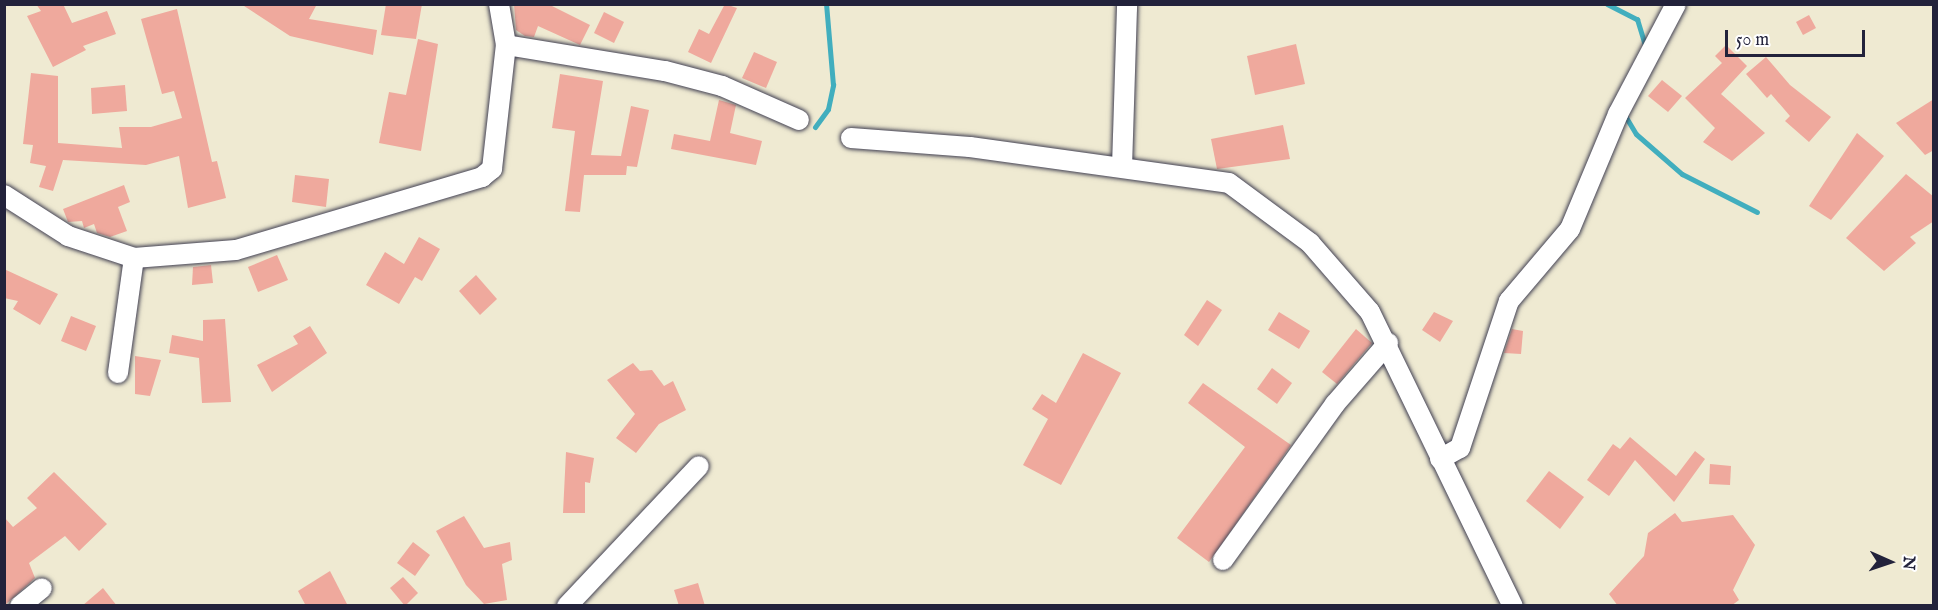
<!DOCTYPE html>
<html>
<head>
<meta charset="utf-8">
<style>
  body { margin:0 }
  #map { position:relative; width:1938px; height:610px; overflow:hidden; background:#efead2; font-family:"IM FELL English",serif }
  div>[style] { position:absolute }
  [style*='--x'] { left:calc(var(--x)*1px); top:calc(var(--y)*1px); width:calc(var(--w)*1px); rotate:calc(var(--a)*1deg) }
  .stream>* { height:5px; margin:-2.5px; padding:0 2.5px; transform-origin:2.5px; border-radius:2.5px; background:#41aebe }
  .building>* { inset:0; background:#efa99d }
  .roads { filter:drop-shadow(0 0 2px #414052) drop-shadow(0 0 2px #414052) }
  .minor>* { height:20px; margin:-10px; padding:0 10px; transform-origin:10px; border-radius:10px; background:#fff }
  span { translate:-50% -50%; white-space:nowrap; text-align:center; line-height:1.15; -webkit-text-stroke:4.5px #fff; paint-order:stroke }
  .frame { position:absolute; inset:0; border:6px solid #22223b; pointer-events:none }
  .north { position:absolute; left:1860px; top:532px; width:60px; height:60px; -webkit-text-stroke:4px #fff; paint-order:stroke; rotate:93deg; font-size:16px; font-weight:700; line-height:24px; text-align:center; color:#22223b }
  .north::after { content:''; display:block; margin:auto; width:21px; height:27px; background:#22223b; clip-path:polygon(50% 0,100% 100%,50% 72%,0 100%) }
  .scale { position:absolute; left:1725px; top:30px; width:140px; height:27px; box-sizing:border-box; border:3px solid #22223b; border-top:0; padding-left:8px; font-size:18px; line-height:21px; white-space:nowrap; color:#22223b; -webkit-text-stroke:4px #fff; paint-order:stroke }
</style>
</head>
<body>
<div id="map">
  <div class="stream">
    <i style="--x:1607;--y:4;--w:34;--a:27"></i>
    <i style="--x:1637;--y:19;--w:28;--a:73"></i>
    <i style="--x:1624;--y:114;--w:23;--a:59"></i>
    <i style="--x:1636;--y:134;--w:61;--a:41"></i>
    <i style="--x:1682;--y:174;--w:84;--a:26.9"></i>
    <i style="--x:815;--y:127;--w:22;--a:-54"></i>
    <i style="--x:828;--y:109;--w:25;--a:-78"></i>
    <i style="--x:833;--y:85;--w:81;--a:-94.9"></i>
  </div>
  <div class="building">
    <i style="clip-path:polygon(36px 4px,63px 4px,72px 23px,107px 11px,116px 34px,83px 46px,86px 50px,53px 67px,27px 16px,41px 11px)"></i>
    <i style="clip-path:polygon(241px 4px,317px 4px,309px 19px,377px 30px,373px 55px,290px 36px)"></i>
    <i style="clip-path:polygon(386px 4px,422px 4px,416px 39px,381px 35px)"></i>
    <i style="clip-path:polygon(514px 4px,548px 4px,590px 25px,580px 45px,538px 26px,534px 37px,525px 36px,516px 30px)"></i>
    <i style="clip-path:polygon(725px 4px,737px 8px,711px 63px,688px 52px,699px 29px,709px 34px)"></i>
    <i style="clip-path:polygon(177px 9px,212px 162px,217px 161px,226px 198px,188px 208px,179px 156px,146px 165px,63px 160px,53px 191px,39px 187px,46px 166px,30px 163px,33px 145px,23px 144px,31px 73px,58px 76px,58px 143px,122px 148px,119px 127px,151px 127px,182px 118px,174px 91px,162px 94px,141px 19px)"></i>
    <i style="clip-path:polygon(604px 12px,624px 22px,614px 43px,594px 33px)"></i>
    <i style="clip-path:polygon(1809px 15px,1816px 28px,1803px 35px,1796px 22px)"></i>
    <i style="clip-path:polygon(418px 39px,438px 44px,421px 151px,379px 143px,389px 92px,406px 95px)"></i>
    <i style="clip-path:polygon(1296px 44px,1305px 84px,1255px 95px,1247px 56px)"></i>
    <i style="clip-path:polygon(1726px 45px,1747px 66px,1721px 94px,1765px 133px,1732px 161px,1703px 142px,1715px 128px,1685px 98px,1722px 63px,1715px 56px)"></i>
    <i style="clip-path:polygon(754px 52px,777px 62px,766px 88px,742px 78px)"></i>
    <i style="clip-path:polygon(1766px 57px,1790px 85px,1831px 117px,1809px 142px,1785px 121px,1790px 116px,1771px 94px,1767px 98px,1746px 74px)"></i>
    <i style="clip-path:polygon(560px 74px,603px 81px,591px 155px,621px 156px,631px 106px,649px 110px,637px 167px,627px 166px,626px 175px,584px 175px,580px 212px,565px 211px,575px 131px,552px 128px)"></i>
    <i style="clip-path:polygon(1662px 80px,1682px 96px,1668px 112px,1648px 96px)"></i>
    <i style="clip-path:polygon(125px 85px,127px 111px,92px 114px,91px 88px)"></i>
    <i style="clip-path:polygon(1934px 99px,1934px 150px,1925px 155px,1896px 123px)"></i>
    <i style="clip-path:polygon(719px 100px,736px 105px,730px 133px,762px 141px,756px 165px,671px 149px,674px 134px,710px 141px)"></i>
    <i style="clip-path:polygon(1283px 125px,1290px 159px,1217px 169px,1211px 139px)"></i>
    <i style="clip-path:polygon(1857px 133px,1884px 156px,1831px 220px,1809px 206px)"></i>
    <i style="clip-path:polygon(1906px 174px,1934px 197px,1934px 221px,1910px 237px,1916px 243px,1884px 271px,1846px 238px)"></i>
    <i style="clip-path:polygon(295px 175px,329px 179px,326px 207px,292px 202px)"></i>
    <i style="clip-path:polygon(124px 185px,130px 202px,118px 207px,127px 231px,110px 237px,97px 233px,94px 224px,84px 228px,82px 221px,68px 222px,63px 209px)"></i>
    <i style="clip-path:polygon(419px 237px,440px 249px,422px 281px,415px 277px,399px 304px,366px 285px,385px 252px,404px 264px)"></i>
    <i style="clip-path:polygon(277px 255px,288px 280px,258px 292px,248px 267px)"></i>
    <i style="clip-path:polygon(211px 265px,213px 283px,192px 285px,193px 267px)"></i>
    <i style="clip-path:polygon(4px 269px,58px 294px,40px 325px,13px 309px,18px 301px,4px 298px)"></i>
    <i style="clip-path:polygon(476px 275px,497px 299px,480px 315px,459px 291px)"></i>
    <i style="clip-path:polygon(1207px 300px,1222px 310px,1198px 346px,1184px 335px)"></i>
    <i style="clip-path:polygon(1279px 312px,1310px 331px,1299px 349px,1268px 330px)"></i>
    <i style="clip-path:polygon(1434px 312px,1453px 321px,1440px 342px,1422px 330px)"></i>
    <i style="clip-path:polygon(71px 316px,96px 326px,86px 351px,61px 341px)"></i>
    <i style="clip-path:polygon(225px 319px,231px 402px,202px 403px,199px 358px,169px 353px,172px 335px,203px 341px,203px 320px)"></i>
    <i style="clip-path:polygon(310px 326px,327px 353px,272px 392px,257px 365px,298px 344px,293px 336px)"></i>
    <i style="clip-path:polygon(1356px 329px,1372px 343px,1337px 384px,1322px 372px)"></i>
    <i style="clip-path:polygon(1512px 329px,1523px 331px,1521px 354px,1504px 353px)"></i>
    <i style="clip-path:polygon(1083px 353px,1121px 373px,1061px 485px,1023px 465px,1048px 419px,1032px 409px,1042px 394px,1056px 403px)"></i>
    <i style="clip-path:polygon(135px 356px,161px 360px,150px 396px,135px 394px)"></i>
    <i style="clip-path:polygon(633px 363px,640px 371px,652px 370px,664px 386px,673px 381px,686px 410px,659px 424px,636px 453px,616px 438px,635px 414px,607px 380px)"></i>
    <i style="clip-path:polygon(1272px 368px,1292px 383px,1277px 404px,1257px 389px)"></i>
    <i style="clip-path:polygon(1203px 383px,1291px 445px,1209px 562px,1177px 538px,1245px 447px,1188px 403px)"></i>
    <i style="clip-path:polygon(1630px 437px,1676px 476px,1695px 451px,1705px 459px,1674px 502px,1635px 460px,1609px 496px,1587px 480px,1613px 444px,1620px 449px)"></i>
    <i style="clip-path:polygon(566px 452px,594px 458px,590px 483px,585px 482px,585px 513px,563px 513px)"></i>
    <i style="clip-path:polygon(1710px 464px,1731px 466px,1730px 485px,1709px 484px)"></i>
    <i style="clip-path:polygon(1549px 471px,1584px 497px,1560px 529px,1526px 501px)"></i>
    <i style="clip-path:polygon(54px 472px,107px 524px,79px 551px,65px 536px,29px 563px,35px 578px,4px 606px,4px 517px,13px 527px,37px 508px,27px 498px)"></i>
    <i style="clip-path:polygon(1675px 513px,1682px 522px,1733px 515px,1755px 545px,1733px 590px,1739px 600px,1731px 606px,1618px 606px,1609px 594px,1644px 556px,1648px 533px)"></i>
    <i style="clip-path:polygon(464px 516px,484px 548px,510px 542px,512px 560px,502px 564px,507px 600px,484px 604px,466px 585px,436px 531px)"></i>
    <i style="clip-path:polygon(413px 542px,430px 555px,415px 576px,397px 563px)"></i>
    <i style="clip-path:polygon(330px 571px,348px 606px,306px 606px,298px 591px)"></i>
    <i style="clip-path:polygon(403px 577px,418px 593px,405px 606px,390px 588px)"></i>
    <i style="clip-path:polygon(698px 583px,705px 606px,679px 606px,674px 590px)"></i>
    <i style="clip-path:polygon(103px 588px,117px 606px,82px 606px)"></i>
  </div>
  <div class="roads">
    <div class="minor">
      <i style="--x:506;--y:45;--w:161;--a:9.3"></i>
      <i style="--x:665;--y:71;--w:59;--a:14.7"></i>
      <i style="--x:722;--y:86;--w:84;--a:23.8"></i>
      <i style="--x:851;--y:138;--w:119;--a:4.3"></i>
      <i style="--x:970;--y:147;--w:261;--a:7.9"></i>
      <i style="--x:1229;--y:183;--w:101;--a:36.5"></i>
      <i style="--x:1310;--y:243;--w:91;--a:49"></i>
      <i style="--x:1370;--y:312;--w:327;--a:64.1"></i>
      <i style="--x:1122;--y:167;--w:163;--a:-88.2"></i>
      <i style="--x:4;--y:195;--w:76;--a:32.6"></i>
      <i style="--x:68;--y:236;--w:70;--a:18.4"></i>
      <i style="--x:134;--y:258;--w:102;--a:-4.5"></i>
      <i style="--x:236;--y:250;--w:257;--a:-16.5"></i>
      <i style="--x:482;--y:177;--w:13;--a:-39"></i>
      <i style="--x:492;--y:169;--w:125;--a:-83.6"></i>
      <i style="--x:506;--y:45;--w:42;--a:-99.7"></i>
      <i style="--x:118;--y:373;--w:116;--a:-82.1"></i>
      <i style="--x:1440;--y:459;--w:23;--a:-29"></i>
      <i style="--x:1460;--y:448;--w:155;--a:-71.6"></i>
      <i style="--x:1509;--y:301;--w:94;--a:-49.7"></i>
      <i style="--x:1570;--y:229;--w:125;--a:-67.3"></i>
      <i style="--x:1618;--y:114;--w:124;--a:-62.2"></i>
      <i style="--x:1223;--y:560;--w:192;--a:-54.3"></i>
      <i style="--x:1335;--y:404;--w:81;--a:-49"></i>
      <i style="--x:20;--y:606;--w:28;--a:-39"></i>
      <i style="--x:567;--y:606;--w:192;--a:-46.7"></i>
    </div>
  </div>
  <div class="frame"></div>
  <div class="north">N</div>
  <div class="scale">50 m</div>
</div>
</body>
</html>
